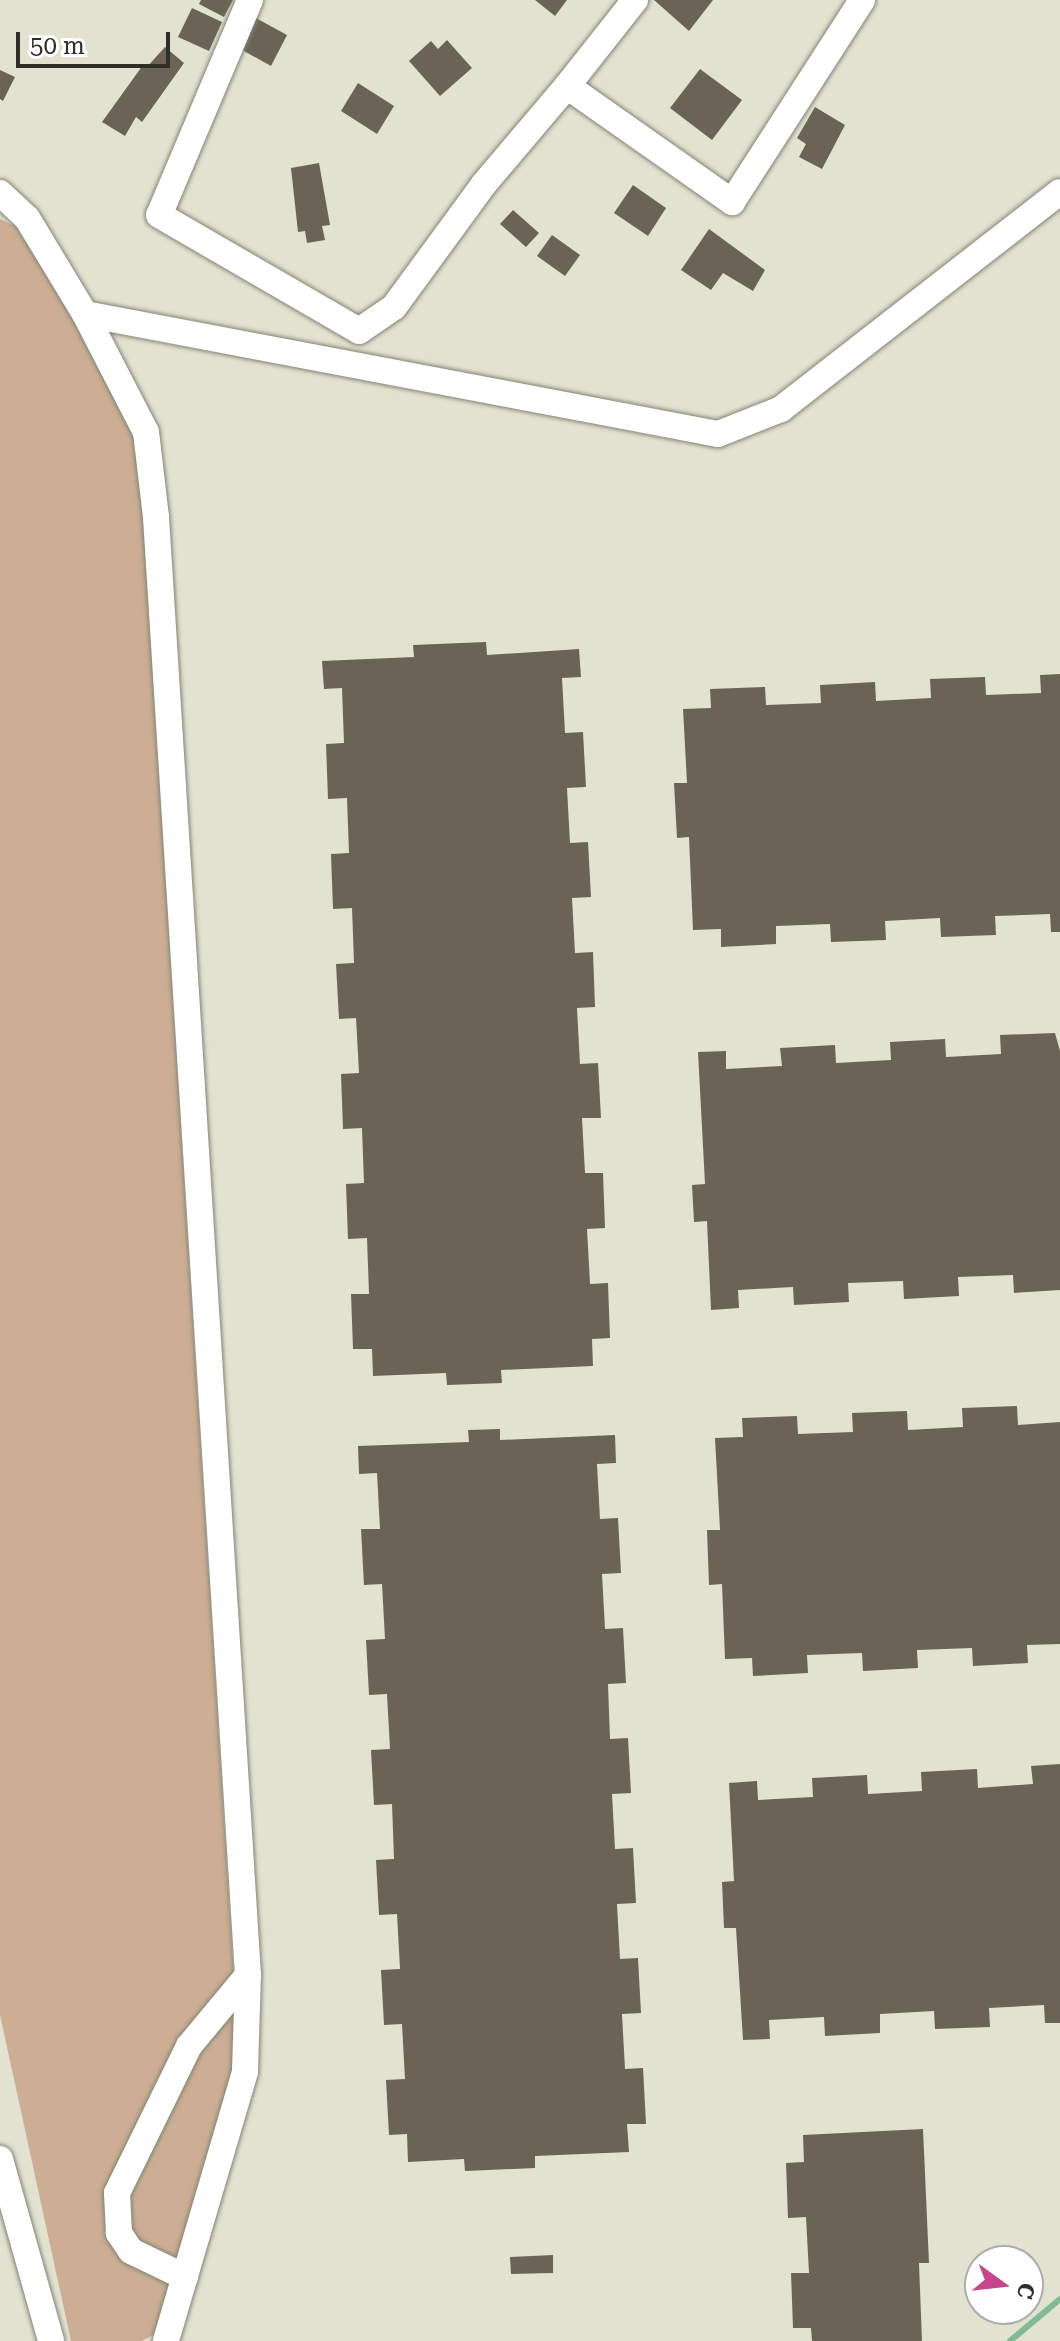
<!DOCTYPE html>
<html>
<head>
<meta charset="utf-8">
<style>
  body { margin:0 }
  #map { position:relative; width:1060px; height:2341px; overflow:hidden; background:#e2e2d1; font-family:"Roboto Serif",serif }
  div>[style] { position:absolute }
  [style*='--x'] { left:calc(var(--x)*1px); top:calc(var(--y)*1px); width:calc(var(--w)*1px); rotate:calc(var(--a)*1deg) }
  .green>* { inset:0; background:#cdae94 }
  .stream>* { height:6px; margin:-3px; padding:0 3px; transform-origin:3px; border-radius:3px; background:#81ba95 }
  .building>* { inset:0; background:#6b6456 }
  .roads { filter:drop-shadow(0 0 2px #838474) drop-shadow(0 0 2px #838474) }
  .minor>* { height:26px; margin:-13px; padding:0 13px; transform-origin:13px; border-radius:13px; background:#fff }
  span { translate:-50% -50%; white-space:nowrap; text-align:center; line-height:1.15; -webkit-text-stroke:8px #fff; paint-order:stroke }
  .north { position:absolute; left:964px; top:2245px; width:80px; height:80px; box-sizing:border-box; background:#fff; border:2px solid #acaca9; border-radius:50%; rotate:105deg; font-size:22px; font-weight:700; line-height:32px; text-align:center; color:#2f2f28 }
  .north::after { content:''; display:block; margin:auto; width:28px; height:36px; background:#c9458b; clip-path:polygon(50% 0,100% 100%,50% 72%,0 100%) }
  .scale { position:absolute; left:16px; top:32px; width:154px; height:36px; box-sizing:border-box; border:4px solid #2f2f28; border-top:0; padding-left:10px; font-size:24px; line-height:28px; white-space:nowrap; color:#2f2f28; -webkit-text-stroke:6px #fff; paint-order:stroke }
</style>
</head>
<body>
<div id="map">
  <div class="green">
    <i style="clip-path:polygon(0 219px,15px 226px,136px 409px,239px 2060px,158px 2332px,142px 2341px,71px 2341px,0 2015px)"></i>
  </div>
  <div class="stream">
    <i style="--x:1010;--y:2341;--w:65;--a:-40"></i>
  </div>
  <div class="building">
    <i style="clip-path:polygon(201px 0,233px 0,224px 17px,199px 4px)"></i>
    <i style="clip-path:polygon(535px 0,567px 0,555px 16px)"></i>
    <i style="clip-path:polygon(654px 0,713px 0,689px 31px)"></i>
    <i style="clip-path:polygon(192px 8px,222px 22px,209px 51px,178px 37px)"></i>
    <i style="clip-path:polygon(252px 16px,287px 35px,271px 66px,235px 46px)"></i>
    <i style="clip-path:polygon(447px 40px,472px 68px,440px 96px,409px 61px,431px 41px,438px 49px)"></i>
    <i style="clip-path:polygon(165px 47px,184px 63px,142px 122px,136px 117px,125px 136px,102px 122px,143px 65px,146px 68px)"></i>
    <i style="clip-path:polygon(700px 69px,742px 100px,712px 140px,670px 108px)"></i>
    <i style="clip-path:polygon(0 70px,15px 77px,3px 101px,0 99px)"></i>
    <i style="clip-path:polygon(358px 83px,394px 106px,377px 134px,341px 111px)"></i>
    <i style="clip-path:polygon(815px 107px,845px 125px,822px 169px,799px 157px,806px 144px,797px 138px)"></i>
    <i style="clip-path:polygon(319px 163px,330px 225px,322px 226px,325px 240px,307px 243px,305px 231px,298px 232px,291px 168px)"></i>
    <i style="clip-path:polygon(633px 185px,666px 208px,648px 236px,614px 213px)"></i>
    <i style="clip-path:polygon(513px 210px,539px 233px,526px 247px,500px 224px)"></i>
    <i style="clip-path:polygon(709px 229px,765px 270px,753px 291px,723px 273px,711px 290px,681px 270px)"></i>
    <i style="clip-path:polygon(552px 235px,580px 255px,565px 276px,537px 256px)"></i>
    <i style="clip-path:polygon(486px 642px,487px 655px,579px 649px,581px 677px,562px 678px,565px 733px,583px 732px,586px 787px,567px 788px,570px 843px,588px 842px,591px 897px,572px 898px,575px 953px,593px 952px,595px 1007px,577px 1008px,580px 1064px,598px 1063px,601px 1118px,582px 1118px,585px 1173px,603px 1173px,605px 1228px,587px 1229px,590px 1284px,608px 1283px,610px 1338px,592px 1339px,593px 1366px,501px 1370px,502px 1383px,447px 1385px,446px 1373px,373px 1376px,372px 1349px,353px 1349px,351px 1294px,369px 1294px,367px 1238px,348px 1239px,346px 1184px,364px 1183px,362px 1128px,343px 1129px,341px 1074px,359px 1073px,356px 1018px,339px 1019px,336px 964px,354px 963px,352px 908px,333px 909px,331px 854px,349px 853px,347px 798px,328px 799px,326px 744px,344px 743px,342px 688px,324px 689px,322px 661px,414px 657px,413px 645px)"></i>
    <i style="clip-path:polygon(1060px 674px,1060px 932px,1051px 932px,1050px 914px,995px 916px,996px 935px,941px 937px,940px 918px,885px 921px,886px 940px,831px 942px,830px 924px,776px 926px,776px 944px,721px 947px,721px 929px,693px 930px,689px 837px,677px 838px,674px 783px,687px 783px,683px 709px,711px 708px,710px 689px,765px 687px,766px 705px,821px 703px,820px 685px,875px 682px,876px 701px,931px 698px,930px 679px,985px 677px,986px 695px,1041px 693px,1040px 675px)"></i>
    <i style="clip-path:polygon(1055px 1033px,1060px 1051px,1060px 1290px,1014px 1293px,1013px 1275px,958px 1277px,959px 1296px,904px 1299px,903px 1281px,848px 1283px,849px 1302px,794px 1305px,793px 1287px,738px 1290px,739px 1308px,711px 1310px,707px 1221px,694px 1222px,692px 1185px,705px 1184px,698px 1052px,726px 1051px,726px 1069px,782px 1066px,780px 1048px,835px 1045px,836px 1063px,891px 1060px,890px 1042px,945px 1039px,946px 1057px,1001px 1054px,1000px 1035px)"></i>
    <i style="clip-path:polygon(1017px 1406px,1018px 1425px,1060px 1422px,1060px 1644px,1027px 1645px,1028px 1663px,973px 1666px,972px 1648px,917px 1650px,918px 1668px,863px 1671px,862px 1653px,807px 1655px,808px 1673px,753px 1676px,752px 1658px,725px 1659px,722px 1584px,709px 1585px,707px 1530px,720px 1530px,715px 1438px,743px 1437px,742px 1418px,797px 1416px,798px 1434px,853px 1432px,852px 1413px,907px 1411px,908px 1430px,963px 1427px,962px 1408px)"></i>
    <i style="clip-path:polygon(500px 1429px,500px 1440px,615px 1435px,616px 1463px,597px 1464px,600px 1519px,618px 1518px,621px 1573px,602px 1574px,605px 1629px,623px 1628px,626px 1683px,608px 1684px,610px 1739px,628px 1738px,631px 1793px,612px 1794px,615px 1849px,633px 1848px,636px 1903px,617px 1904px,620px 1959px,638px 1958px,641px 2013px,622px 2014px,625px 2069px,643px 2068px,646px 2124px,627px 2124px,629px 2152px,535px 2156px,535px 2168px,465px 2171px,464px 2159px,408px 2162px,407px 2134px,389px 2135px,386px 2080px,405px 2079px,402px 2024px,384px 2025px,381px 1970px,400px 1969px,397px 1914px,379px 1915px,376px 1860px,394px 1859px,392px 1804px,374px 1805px,371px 1750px,390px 1749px,387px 1694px,369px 1695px,366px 1640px,385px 1639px,382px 1584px,364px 1585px,361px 1529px,380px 1529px,377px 1473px,359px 1474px,358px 1446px,469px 1442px,468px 1430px)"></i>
    <i style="clip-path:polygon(1060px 1764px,1060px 2023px,1045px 2023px,1044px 2005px,989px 2008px,990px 2027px,935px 2029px,934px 2011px,880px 2014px,880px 2033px,825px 2036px,824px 2017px,769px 2020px,770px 2039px,743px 2040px,736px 1928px,724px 1928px,722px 1882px,734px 1881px,729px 1783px,757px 1781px,758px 1800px,813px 1797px,812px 1778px,867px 1775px,868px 1794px,922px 1791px,921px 1772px,977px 1769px,978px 1788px,1033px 1784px,1031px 1766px)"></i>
    <i style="clip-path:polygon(923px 2129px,929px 2263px,919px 2263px,922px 2341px,812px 2341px,811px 2328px,793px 2328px,791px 2273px,809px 2273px,806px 2217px,788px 2218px,786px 2163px,804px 2162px,803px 2135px)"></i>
    <i style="clip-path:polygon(553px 2255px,553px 2273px,511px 2274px,510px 2257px)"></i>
  </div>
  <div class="roads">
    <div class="minor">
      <i style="--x:250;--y:0;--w:233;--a:112.9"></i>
      <i style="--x:159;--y:215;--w:231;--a:30.1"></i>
      <i style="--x:359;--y:331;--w:42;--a:-34.4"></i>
      <i style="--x:394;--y:307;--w:152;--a:-53.8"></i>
      <i style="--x:484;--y:184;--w:128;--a:-49.7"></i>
      <i style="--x:635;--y:0;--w:110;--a:128.3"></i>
      <i style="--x:567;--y:86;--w:202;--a:35.1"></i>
      <i style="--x:732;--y:202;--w:240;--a:-57.2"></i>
      <i style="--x:0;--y:193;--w:37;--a:43"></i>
      <i style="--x:27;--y:218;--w:112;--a:58.9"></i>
      <i style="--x:85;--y:314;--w:133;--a:62.7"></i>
      <i style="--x:146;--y:432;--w:86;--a:83.3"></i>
      <i style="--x:156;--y:517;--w:1461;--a:86.39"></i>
      <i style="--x:248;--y:1975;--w:97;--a:91.8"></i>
      <i style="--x:245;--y:2072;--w:280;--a:106.4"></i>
      <i style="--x:85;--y:314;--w:644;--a:10.73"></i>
      <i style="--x:718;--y:434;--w:68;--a:-21.6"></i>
      <i style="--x:781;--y:409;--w:353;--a:-37.9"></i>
      <i style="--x:0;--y:2159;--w:189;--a:74.3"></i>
      <i style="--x:185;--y:2277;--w:60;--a:-154.3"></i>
      <i style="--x:131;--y:2251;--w:22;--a:-124"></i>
      <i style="--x:119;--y:2233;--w:40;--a:-92.9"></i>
      <i style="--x:117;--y:2193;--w:164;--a:-63.9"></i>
      <i style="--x:189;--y:2046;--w:92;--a:-50.3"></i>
    </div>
  </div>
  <div class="north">С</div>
  <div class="scale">50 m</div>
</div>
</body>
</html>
